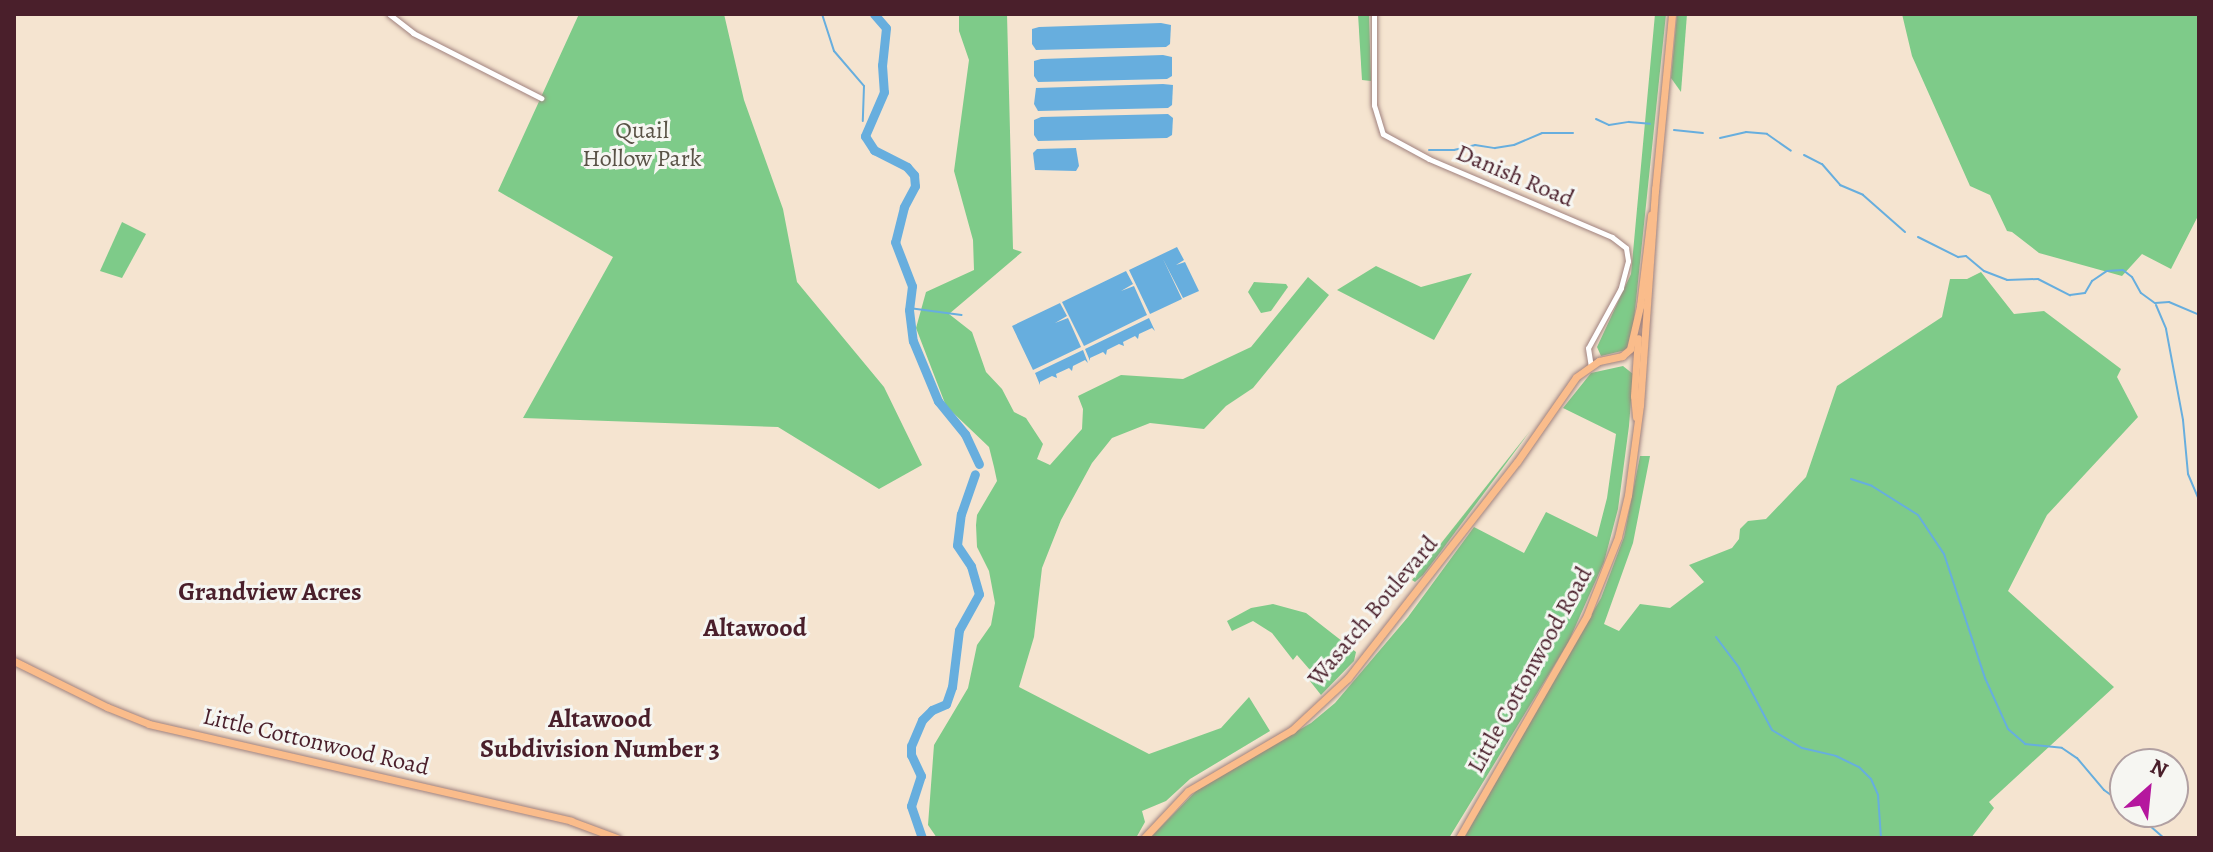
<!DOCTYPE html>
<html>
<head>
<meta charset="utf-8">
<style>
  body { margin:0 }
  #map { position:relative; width:2213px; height:852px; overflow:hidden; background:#f5e4d0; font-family:Alegreya,serif }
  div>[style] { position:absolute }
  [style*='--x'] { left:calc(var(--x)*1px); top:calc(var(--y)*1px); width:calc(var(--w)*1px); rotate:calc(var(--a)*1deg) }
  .green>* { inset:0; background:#7ecb89 }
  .water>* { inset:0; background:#67aede }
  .stream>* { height:2px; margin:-1px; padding:0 1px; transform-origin:1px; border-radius:1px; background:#67aede }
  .river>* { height:9px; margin:-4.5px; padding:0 4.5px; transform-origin:4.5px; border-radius:4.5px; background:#67aede }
  .roads { filter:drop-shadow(0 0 2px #a0827e) drop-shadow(0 0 2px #a0827e) }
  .minor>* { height:5px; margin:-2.5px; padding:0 2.5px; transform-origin:2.5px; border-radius:2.5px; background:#fff }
  .major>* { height:7px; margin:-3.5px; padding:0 3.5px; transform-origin:3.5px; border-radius:3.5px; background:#fabc8b }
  span { translate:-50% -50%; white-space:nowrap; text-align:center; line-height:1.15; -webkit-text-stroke:6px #f6f6f2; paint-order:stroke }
  .park-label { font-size:24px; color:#5a5347 }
  .street-label { font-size:24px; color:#4a1f2b }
  .neighbourhood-label { font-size:26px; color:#4a1f2b; font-weight:700 }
  .frame { position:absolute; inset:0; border:16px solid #4a1f2b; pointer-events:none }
  .north { position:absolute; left:2109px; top:748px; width:80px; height:80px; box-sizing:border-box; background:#f6f6f2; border:2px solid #b1a0a2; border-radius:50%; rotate:27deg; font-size:22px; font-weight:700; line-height:32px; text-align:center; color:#4a1f2b }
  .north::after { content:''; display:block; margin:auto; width:28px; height:36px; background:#b5179e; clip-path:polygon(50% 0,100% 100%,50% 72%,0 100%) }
</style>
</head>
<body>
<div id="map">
  <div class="green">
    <i style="clip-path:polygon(579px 14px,724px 14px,744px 100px,783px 209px,797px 282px,884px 387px,922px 465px,879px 489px,778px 427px,523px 418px,613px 257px,498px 191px)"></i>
    <i style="clip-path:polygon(959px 14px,1007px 14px,1013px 249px,1022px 252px,949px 314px,972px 332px,986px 372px,1002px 389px,1014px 412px,1026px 418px,1043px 444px,1037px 459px,1050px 465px,1082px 429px,1083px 409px,1078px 396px,1121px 375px,1183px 379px,1251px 347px,1308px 277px,1329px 295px,1253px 388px,1226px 406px,1204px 429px,1150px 423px,1112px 438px,1092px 463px,1061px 520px,1042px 568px,1034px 637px,1019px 687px,1149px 754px,1221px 728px,1249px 697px,1270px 731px,1190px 779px,1166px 801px,1142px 811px,1145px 822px,1136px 838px,937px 838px,928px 825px,934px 745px,968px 688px,977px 645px,991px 625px,995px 603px,989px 571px,977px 547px,976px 525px,977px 515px,997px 481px,994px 467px,989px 447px,946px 406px,916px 328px,926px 292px,974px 270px,973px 240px,954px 171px,969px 60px,959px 31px)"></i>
    <i style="clip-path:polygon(1358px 14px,1369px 14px,1371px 81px,1362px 80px)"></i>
    <i style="clip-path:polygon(1655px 14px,1666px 14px,1632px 339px,1626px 350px,1601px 356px,1597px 347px,1631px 274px)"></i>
    <i style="clip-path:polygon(1677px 14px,1687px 14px,1681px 92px,1671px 78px)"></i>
    <i style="clip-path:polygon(1902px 14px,2199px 14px,2199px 214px,2171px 269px,2142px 254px,2122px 276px,2039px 253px,2012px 232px,2007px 231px,1990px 195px,1970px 186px,1912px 56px)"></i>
    <i style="clip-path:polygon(122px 222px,146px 234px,122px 278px,100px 271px)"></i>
    <i style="clip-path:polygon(1376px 266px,1421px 287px,1472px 273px,1434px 340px,1337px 290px)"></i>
    <i style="clip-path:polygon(1981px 272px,2014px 314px,2044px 311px,2121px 369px,2117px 377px,2138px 417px,2047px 515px,2008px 591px,2114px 687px,1989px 802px,1994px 808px,1971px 838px,1464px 838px,1601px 598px,1624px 537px,1640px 456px,1650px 456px,1633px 543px,1604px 624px,1619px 631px,1640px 604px,1670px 608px,1704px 582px,1689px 565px,1732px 548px,1739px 539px,1740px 529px,1748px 521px,1766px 519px,1806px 477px,1837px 386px,1942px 317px,1950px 279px,1967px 279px)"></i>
    <i style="clip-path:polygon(1254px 282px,1286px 284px,1288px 287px,1271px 311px,1261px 313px,1248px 292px)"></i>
    <i style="clip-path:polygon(1623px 366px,1633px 374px,1629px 426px,1618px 509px,1604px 562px,1568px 643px,1449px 838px,1150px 838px,1200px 787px,1311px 723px,1335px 703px,1408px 617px,1474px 527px,1524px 553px,1546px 512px,1597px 537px,1607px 498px,1616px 434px,1563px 408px,1591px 373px)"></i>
    <i style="clip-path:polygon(1530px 431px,1439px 554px,1423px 575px,1415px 582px,1412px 580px)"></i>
    <i style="clip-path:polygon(1273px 604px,1306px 613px,1356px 652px,1354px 661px,1321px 695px,1306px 676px,1310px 670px,1297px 655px,1293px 660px,1272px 633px,1253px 621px,1232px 631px,1227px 621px,1251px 608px)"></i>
  </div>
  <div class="water">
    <i style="clip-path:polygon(1161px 23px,1171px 25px,1170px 44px,1166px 47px,1036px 50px,1032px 44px,1032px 29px,1039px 27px)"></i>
    <i style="clip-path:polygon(1163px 55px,1172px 57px,1172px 76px,1167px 79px,1038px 82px,1034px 76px,1034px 61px,1041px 59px)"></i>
    <i style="clip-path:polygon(1163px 84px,1173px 85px,1172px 105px,1168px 108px,1038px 111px,1034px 104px,1036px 88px)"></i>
    <i style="clip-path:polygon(1168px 114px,1173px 118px,1172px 135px,1167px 138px,1038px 141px,1034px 135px,1034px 120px,1041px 117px)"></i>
    <i style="clip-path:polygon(1076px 148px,1079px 166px,1076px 171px,1035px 170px,1033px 153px,1037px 149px)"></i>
    <i style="clip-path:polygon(1177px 247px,1184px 260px,1176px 265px,1185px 262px,1199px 291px,1183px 298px,1163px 259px,1182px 299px,1150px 314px,1129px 270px)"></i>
    <i style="clip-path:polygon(1126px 271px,1133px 284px,1121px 291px,1134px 286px,1147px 315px,1084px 346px,1062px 302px)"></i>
    <i style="clip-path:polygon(1060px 303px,1067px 316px,1055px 323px,1068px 318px,1081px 347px,1033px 370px,1012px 326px)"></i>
    <i style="clip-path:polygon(1149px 318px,1155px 331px,1152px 328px,1139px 334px,1138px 339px,1135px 336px,1123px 342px,1124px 346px,1119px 344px,1107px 350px,1106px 355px,1103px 352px,1090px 358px,1090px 361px,1085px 349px)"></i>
    <i style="clip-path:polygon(1083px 350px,1088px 363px,1085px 360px,1073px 366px,1072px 371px,1069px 368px,1056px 374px,1057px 378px,1052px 376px,1040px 382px,1040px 385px,1035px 373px)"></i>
  </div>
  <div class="stream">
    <i style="--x:822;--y:14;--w:39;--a:72"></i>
    <i style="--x:834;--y:51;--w:46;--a:49.4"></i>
    <i style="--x:864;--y:86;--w:35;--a:92"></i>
    <i style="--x:1596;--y:119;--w:14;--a:25"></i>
    <i style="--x:1609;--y:125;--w:20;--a:-9"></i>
    <i style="--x:1629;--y:122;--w:21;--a:5"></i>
    <i style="--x:1674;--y:130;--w:29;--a:6"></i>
    <i style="--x:1720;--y:138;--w:27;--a:-13"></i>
    <i style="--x:1746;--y:132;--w:21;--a:5"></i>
    <i style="--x:1767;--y:134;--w:29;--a:35"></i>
    <i style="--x:1429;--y:150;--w:25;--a:0"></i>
    <i style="--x:1454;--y:150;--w:22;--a:-13"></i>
    <i style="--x:1475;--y:145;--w:20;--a:9"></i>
    <i style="--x:1495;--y:148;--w:19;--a:-9"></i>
    <i style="--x:1514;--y:145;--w:30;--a:-23"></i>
    <i style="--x:1542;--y:133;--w:31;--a:0"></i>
    <i style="--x:1804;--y:155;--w:20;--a:27"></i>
    <i style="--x:1822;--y:164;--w:28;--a:49"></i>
    <i style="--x:1840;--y:185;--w:25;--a:23"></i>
    <i style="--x:1863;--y:195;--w:56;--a:41.4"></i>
    <i style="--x:1918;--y:237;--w:45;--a:26.6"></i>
    <i style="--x:1958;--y:257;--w:8;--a:-7"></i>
    <i style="--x:1966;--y:256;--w:23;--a:40"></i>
    <i style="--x:1984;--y:271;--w:25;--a:21"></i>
    <i style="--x:2007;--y:280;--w:31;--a:-2"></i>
    <i style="--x:2038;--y:279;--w:36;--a:27"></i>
    <i style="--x:2070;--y:295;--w:15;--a:-8"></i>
    <i style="--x:2085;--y:293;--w:14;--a:-60"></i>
    <i style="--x:2092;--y:281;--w:18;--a:-34"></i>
    <i style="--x:2107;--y:271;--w:16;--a:-4"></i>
    <i style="--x:2123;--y:270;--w:11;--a:38"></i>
    <i style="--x:2132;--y:277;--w:18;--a:61"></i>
    <i style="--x:2141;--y:293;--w:17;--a:36"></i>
    <i style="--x:2155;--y:303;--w:14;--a:-4"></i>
    <i style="--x:2169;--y:302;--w:33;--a:23"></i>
    <i style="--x:2156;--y:305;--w:26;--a:67"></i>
    <i style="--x:2166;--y:329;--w:93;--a:79.4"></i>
    <i style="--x:2183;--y:420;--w:54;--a:84.7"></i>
    <i style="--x:2188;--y:474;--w:28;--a:67"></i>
    <i style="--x:909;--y:308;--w:53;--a:7.5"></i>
    <i style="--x:1851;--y:479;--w:22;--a:18"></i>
    <i style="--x:1872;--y:486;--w:54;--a:32.2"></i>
    <i style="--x:1918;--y:515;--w:47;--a:56.3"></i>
    <i style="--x:1944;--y:554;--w:131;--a:71.7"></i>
    <i style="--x:1985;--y:678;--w:56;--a:65.7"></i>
    <i style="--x:2008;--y:729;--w:23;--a:41"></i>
    <i style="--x:2025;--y:744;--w:37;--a:6"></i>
    <i style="--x:2062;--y:748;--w:18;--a:34"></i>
    <i style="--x:2077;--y:758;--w:42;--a:49.8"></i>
    <i style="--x:2104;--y:790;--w:26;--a:36"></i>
    <i style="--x:1716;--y:637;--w:39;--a:53"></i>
    <i style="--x:1739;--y:668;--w:70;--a:62"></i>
    <i style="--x:1772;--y:730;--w:35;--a:31"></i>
    <i style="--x:1802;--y:748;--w:35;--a:13"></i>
    <i style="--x:1836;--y:756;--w:25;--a:26"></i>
    <i style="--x:1859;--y:767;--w:17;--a:45"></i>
    <i style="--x:1871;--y:779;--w:17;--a:66"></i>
    <i style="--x:1878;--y:795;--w:43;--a:86"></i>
    <i style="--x:2134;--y:812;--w:40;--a:41"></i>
  </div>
  <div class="river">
    <i style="--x:874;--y:14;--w:18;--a:49"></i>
    <i style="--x:886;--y:28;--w:37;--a:96"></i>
    <i style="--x:882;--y:65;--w:27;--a:86"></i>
    <i style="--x:884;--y:92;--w:48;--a:113.4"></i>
    <i style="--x:865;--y:136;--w:17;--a:57"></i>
    <i style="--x:874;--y:150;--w:37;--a:27"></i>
    <i style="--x:907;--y:167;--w:11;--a:49"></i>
    <i style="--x:914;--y:175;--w:11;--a:85"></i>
    <i style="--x:915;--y:186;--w:24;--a:118"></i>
    <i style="--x:904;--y:207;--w:36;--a:104"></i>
    <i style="--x:895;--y:242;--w:47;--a:68.9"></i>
    <i style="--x:912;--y:286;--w:24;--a:97"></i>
    <i style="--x:909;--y:310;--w:31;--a:83"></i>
    <i style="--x:913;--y:341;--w:65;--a:67.4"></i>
    <i style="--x:938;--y:401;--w:43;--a:50.7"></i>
    <i style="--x:965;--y:434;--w:33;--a:65"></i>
    <i style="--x:922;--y:838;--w:34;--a:-109"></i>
    <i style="--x:911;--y:806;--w:32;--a:-72"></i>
    <i style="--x:921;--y:776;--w:23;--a:-115"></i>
    <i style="--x:911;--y:755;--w:9;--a:-90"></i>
    <i style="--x:911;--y:746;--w:28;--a:-67"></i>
    <i style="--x:922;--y:720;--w:14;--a:-45"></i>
    <i style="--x:932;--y:710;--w:15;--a:-23"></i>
    <i style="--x:946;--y:704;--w:18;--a:-71"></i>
    <i style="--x:952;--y:687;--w:57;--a:-83"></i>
    <i style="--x:959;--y:630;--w:41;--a:-60.9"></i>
    <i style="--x:979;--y:594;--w:29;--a:-106"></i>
    <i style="--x:971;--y:566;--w:25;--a:-124"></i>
    <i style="--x:957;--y:545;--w:31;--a:-83"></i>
    <i style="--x:961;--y:514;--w:42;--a:-70.7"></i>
  </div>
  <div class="roads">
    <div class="minor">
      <i style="--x:389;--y:14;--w:31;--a:38"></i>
      <i style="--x:413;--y:33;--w:144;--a:26.9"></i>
      <i style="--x:1374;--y:14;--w:91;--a:90"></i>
      <i style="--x:1374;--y:105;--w:30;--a:73"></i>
      <i style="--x:1383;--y:134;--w:52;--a:28.5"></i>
      <i style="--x:1429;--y:159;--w:199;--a:23.1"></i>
      <i style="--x:1612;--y:237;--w:18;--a:38"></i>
      <i style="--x:1626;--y:248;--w:13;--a:81"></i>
      <i style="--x:1628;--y:261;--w:28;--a:105"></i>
      <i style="--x:1621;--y:288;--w:68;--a:118.8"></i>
      <i style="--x:1588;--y:348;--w:18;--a:81"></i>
    </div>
    <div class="major">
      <i style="--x:1655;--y:191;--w:178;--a:-84.5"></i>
      <i style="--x:1640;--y:306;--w:92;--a:-83.1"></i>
      <i style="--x:1636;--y:417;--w:21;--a:-95"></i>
      <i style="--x:1634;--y:396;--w:58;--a:-86.1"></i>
      <i style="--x:14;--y:661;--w:104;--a:26.3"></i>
      <i style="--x:107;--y:707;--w:45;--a:22"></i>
      <i style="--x:149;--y:724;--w:433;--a:12.9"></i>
      <i style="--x:571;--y:821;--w:49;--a:20.3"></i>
      <i style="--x:1144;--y:838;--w:64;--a:-46.9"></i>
      <i style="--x:1188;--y:791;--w:121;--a:-30.4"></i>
      <i style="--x:1292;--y:730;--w:76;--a:-42.9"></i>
      <i style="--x:1348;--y:678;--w:274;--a:-52"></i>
      <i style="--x:1517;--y:462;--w:103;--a:-55.2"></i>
      <i style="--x:1576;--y:377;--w:28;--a:-35"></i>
      <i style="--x:1599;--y:361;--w:24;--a:-12"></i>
      <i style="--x:1622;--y:356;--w:11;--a:-41"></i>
      <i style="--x:1630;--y:349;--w:48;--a:-76.8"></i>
      <i style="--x:1459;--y:838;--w:257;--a:-60.1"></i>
      <i style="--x:1587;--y:615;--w:84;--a:-68.3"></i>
      <i style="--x:1618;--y:537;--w:43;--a:-76.6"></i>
      <i style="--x:1628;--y:495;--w:91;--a:-82.4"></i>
      <i style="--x:1640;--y:405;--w:217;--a:-86"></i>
    </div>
  </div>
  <div class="park-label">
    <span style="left:642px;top:145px">Quail<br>Hollow Park</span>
  </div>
  <div class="street-label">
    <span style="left:1515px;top:176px;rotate:23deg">Danish Road</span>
    <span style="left:1373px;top:611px;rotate:-50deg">Wasatch Boulevard</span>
    <span style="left:1530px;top:670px;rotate:-61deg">Little Cottonwood Road</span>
    <span style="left:316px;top:742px;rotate:13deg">Little Cottonwood Road</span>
  </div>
  <div class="neighbourhood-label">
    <span style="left:270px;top:592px">Grandview Acres</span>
    <span style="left:755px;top:628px">Altawood</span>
    <span style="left:600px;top:734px">Altawood<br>Subdivision Number 3</span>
  </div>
  <div class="frame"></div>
  <div class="north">N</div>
</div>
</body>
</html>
